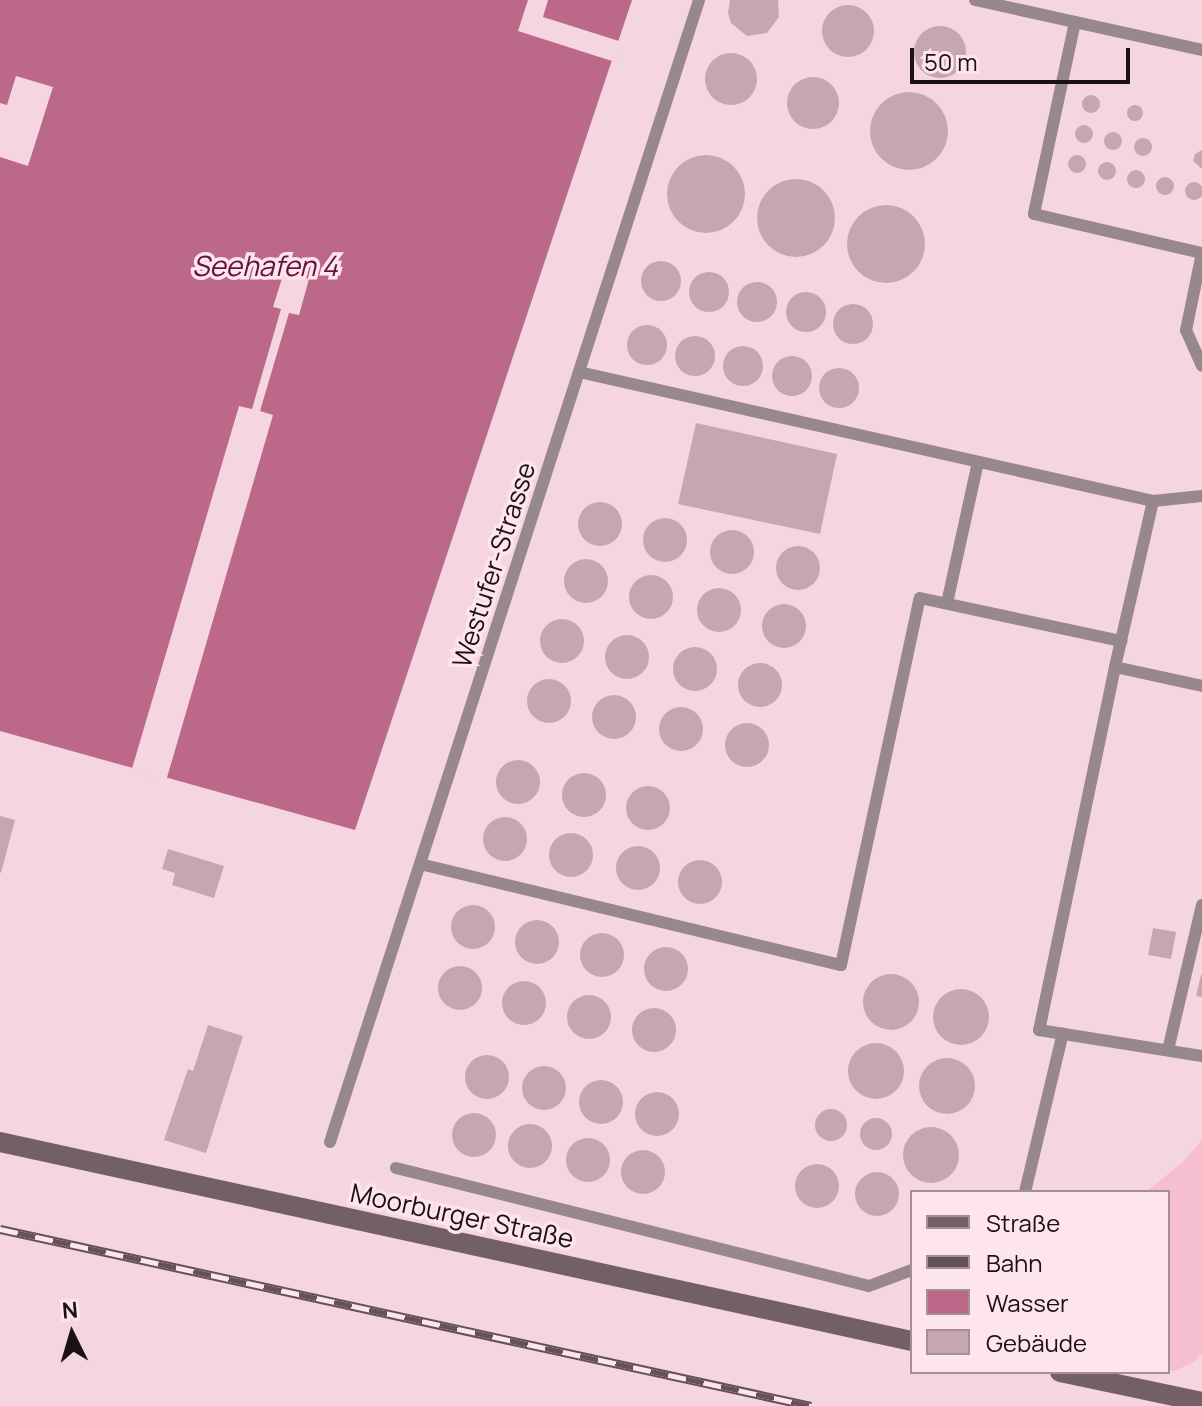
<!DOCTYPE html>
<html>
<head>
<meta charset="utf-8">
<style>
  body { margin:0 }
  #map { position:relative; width:1202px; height:1406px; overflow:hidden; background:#f5d5df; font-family:Manrope,sans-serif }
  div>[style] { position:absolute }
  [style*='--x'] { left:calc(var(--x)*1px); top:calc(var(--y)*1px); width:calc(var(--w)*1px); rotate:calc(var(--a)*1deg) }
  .green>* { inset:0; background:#f5bfd1 }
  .water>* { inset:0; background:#bc6888 }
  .pier>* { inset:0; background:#f5d5df }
  .building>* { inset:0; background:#c6a7b1 }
  .round { border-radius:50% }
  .lane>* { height:12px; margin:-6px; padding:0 6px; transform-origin:6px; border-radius:6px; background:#96888c }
  .secondary>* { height:20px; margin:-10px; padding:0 10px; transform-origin:10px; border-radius:10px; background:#726066 }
  .rail>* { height:9px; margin-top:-4.5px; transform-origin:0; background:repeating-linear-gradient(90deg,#fee4ec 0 18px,#645258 0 36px); box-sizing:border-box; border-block:2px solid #645258 }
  span { translate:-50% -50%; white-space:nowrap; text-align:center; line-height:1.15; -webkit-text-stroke:7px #fee4ec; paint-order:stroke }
  .street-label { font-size:26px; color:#1b1014 }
  .water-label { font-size:28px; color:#611438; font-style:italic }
  .legend { position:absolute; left:910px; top:1190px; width:260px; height:184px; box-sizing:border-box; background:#fee4ec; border:2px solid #a38f96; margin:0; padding:10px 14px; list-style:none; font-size:24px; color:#1b1014 }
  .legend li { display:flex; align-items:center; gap:16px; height:40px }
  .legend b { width:40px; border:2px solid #a38f96 }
  .north { position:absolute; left:32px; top:1294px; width:80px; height:80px; -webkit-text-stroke:6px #fee4ec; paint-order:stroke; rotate:355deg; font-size:22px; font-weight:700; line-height:32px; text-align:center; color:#1b1014 }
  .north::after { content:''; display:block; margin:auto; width:28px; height:36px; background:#1b1014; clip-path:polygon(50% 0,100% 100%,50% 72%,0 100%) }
  .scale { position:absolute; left:910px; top:48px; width:220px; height:36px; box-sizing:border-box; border:4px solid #1b1014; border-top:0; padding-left:10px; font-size:24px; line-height:28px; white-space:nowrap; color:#1b1014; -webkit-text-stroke:6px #fee4ec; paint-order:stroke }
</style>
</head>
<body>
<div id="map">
  <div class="green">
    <i style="clip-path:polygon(1202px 1140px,1202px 1353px,1194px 1362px,1174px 1371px,1168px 1369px,1168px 1192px,1146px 1192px,1183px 1162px)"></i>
  </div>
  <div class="water">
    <i style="clip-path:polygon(0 0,632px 0,355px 830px,0 731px)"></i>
  </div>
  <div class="pier">
    <i style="clip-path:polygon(528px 0,548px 0,543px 17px,622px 42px,615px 62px,518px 31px)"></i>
    <i style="clip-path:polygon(16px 76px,53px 87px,28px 166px,0 157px,0 103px,7px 105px)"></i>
    <i style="clip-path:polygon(284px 272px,309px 279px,299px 315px,289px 313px,260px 411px,273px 415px,166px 781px,131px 772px,239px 406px,252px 409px,281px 309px,273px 307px)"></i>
  </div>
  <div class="building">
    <i style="clip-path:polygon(730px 0,778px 0,779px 17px,767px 33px,747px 36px,731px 23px,728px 13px)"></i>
    <i class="round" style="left:822px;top:5px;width:52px;height:52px"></i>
    <i class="round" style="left:914px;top:26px;width:52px;height:52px"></i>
    <i class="round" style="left:705px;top:53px;width:52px;height:52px"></i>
    <i class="round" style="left:787px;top:77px;width:52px;height:52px"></i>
    <i class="round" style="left:870px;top:92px;width:78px;height:78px"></i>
    <i class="round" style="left:1082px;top:95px;width:18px;height:18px"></i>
    <i class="round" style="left:1127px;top:105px;width:16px;height:16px"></i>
    <i class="round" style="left:1075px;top:125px;width:18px;height:18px"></i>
    <i class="round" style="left:1104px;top:132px;width:18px;height:18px"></i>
    <i class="round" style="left:1134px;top:138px;width:18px;height:18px"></i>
    <i style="clip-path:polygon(1202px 150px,1202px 169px,1193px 161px,1195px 154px)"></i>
    <i class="round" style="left:1068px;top:155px;width:18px;height:18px"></i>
    <i class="round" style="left:667px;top:155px;width:78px;height:78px"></i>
    <i class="round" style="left:1098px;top:162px;width:18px;height:18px"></i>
    <i class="round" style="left:1127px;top:170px;width:18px;height:18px"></i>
    <i class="round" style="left:1156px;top:177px;width:18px;height:18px"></i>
    <i class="round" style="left:757px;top:179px;width:78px;height:78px"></i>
    <i class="round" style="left:1185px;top:182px;width:18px;height:18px"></i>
    <i class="round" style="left:847px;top:205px;width:78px;height:78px"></i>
    <i class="round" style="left:641px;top:261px;width:40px;height:40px"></i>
    <i class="round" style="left:689px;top:272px;width:40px;height:40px"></i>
    <i class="round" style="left:737px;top:282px;width:40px;height:40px"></i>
    <i class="round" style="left:786px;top:292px;width:40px;height:40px"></i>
    <i class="round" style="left:833px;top:304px;width:40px;height:40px"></i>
    <i class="round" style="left:627px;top:325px;width:40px;height:40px"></i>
    <i class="round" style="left:675px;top:336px;width:40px;height:40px"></i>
    <i class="round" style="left:723px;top:346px;width:40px;height:40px"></i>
    <i class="round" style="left:772px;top:356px;width:40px;height:40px"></i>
    <i class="round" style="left:819px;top:368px;width:40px;height:40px"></i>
    <i style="clip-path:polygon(696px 423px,837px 454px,820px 534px,678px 504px)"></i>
    <i class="round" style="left:578px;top:502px;width:44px;height:44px"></i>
    <i class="round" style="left:643px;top:518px;width:44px;height:44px"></i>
    <i class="round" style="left:710px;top:530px;width:44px;height:44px"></i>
    <i class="round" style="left:776px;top:546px;width:44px;height:44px"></i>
    <i class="round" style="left:564px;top:559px;width:44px;height:44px"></i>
    <i class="round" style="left:629px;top:575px;width:44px;height:44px"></i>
    <i class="round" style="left:697px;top:588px;width:44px;height:44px"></i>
    <i class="round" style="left:762px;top:604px;width:44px;height:44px"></i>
    <i class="round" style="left:540px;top:619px;width:44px;height:44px"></i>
    <i class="round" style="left:605px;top:635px;width:44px;height:44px"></i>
    <i class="round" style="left:673px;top:647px;width:44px;height:44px"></i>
    <i class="round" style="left:738px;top:663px;width:44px;height:44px"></i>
    <i class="round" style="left:527px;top:679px;width:44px;height:44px"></i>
    <i class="round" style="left:592px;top:695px;width:44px;height:44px"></i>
    <i class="round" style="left:659px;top:707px;width:44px;height:44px"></i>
    <i class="round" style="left:725px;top:723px;width:44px;height:44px"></i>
    <i class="round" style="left:496px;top:760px;width:44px;height:44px"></i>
    <i class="round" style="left:562px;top:773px;width:44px;height:44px"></i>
    <i class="round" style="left:626px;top:786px;width:44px;height:44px"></i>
    <i style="clip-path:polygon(0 816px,15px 820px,1px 873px,0 872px)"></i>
    <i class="round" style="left:483px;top:817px;width:44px;height:44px"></i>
    <i class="round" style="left:549px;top:833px;width:44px;height:44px"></i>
    <i class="round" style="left:616px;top:846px;width:44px;height:44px"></i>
    <i style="clip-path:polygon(168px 849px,224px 866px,214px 898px,172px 885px,175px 873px,162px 869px)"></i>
    <i class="round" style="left:678px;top:860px;width:44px;height:44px"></i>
    <i class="round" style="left:451px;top:905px;width:44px;height:44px"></i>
    <i class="round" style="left:515px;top:920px;width:44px;height:44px"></i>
    <i style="clip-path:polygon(1153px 928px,1176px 932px,1171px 959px,1148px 955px)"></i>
    <i class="round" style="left:580px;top:933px;width:44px;height:44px"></i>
    <i class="round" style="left:644px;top:947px;width:44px;height:44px"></i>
    <i class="round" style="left:438px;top:966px;width:44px;height:44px"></i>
    <i class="round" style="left:863px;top:974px;width:56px;height:56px"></i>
    <i style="clip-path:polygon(1201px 975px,1202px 975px,1202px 997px,1196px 996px)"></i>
    <i class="round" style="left:502px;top:981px;width:44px;height:44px"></i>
    <i class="round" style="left:933px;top:989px;width:56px;height:56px"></i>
    <i class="round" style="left:567px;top:995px;width:44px;height:44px"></i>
    <i class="round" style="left:632px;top:1008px;width:44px;height:44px"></i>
    <i style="clip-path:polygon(208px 1025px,243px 1036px,206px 1153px,164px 1140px,188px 1069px,193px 1071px)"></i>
    <i class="round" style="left:848px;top:1043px;width:56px;height:56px"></i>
    <i class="round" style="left:465px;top:1055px;width:44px;height:44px"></i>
    <i class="round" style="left:919px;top:1058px;width:56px;height:56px"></i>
    <i class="round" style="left:522px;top:1066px;width:44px;height:44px"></i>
    <i class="round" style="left:579px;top:1080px;width:44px;height:44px"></i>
    <i class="round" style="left:635px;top:1092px;width:44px;height:44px"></i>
    <i class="round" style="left:815px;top:1109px;width:32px;height:32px"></i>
    <i class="round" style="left:452px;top:1113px;width:44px;height:44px"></i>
    <i class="round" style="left:860px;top:1118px;width:32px;height:32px"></i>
    <i class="round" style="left:508px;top:1124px;width:44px;height:44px"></i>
    <i class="round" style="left:903px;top:1127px;width:56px;height:56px"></i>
    <i class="round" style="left:566px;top:1138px;width:44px;height:44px"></i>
    <i class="round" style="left:621px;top:1150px;width:44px;height:44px"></i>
    <i class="round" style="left:795px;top:1164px;width:44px;height:44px"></i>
    <i class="round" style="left:855px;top:1172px;width:44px;height:44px"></i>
  </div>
  <div class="lane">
    <i style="--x:975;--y:0;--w:232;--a:12.4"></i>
    <i style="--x:1075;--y:22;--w:196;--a:102.1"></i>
    <i style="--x:1034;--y:214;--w:172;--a:13.1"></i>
    <i style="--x:1202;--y:253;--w:79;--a:101.7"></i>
    <i style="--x:1186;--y:330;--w:39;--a:66"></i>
    <i style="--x:579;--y:372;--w:588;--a:12.67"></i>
    <i style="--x:1153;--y:501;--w:170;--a:102.9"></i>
    <i style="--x:1115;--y:667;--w:89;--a:12.3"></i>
    <i style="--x:1153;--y:501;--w:49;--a:-5.8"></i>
    <i style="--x:947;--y:603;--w:144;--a:-77.6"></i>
    <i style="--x:1115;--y:667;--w:371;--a:101.8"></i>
    <i style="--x:1039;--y:1030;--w:165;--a:9.1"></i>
    <i style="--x:420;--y:864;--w:433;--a:13.5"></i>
    <i style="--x:841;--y:965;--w:375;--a:-77.9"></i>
    <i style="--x:920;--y:598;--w:206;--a:12.1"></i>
    <i style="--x:1168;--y:1050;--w:149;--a:-76.8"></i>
    <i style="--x:330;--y:1142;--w:1200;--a:-72.09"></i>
    <i style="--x:396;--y:1168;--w:487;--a:14"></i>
    <i style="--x:869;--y:1286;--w:46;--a:-20.4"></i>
    <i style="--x:1025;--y:1192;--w:163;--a:-76.6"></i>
  </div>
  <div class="secondary">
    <i style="--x:0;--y:1142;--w:933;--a:12.31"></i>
    <i style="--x:1060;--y:1372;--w:145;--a:11.9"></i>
  </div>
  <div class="rail">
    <i style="--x:0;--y:1229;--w:830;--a:12.31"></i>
  </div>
  <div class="street-label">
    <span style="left:494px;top:565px;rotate:-72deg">Westufer-Strasse</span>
    <span style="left:462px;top:1216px;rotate:12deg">Moorburger Straße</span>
  </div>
  <div class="water-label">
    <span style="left:265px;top:265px">Seehafen 4</span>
  </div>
  <ul class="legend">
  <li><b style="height:10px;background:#726066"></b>Straße</li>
  <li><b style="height:10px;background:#645258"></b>Bahn</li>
  <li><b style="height:22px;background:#bc6888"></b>Wasser</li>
  <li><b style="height:22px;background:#c6a7b1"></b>Gebäude</li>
  </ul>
  <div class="north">N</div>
  <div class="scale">50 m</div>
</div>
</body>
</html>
